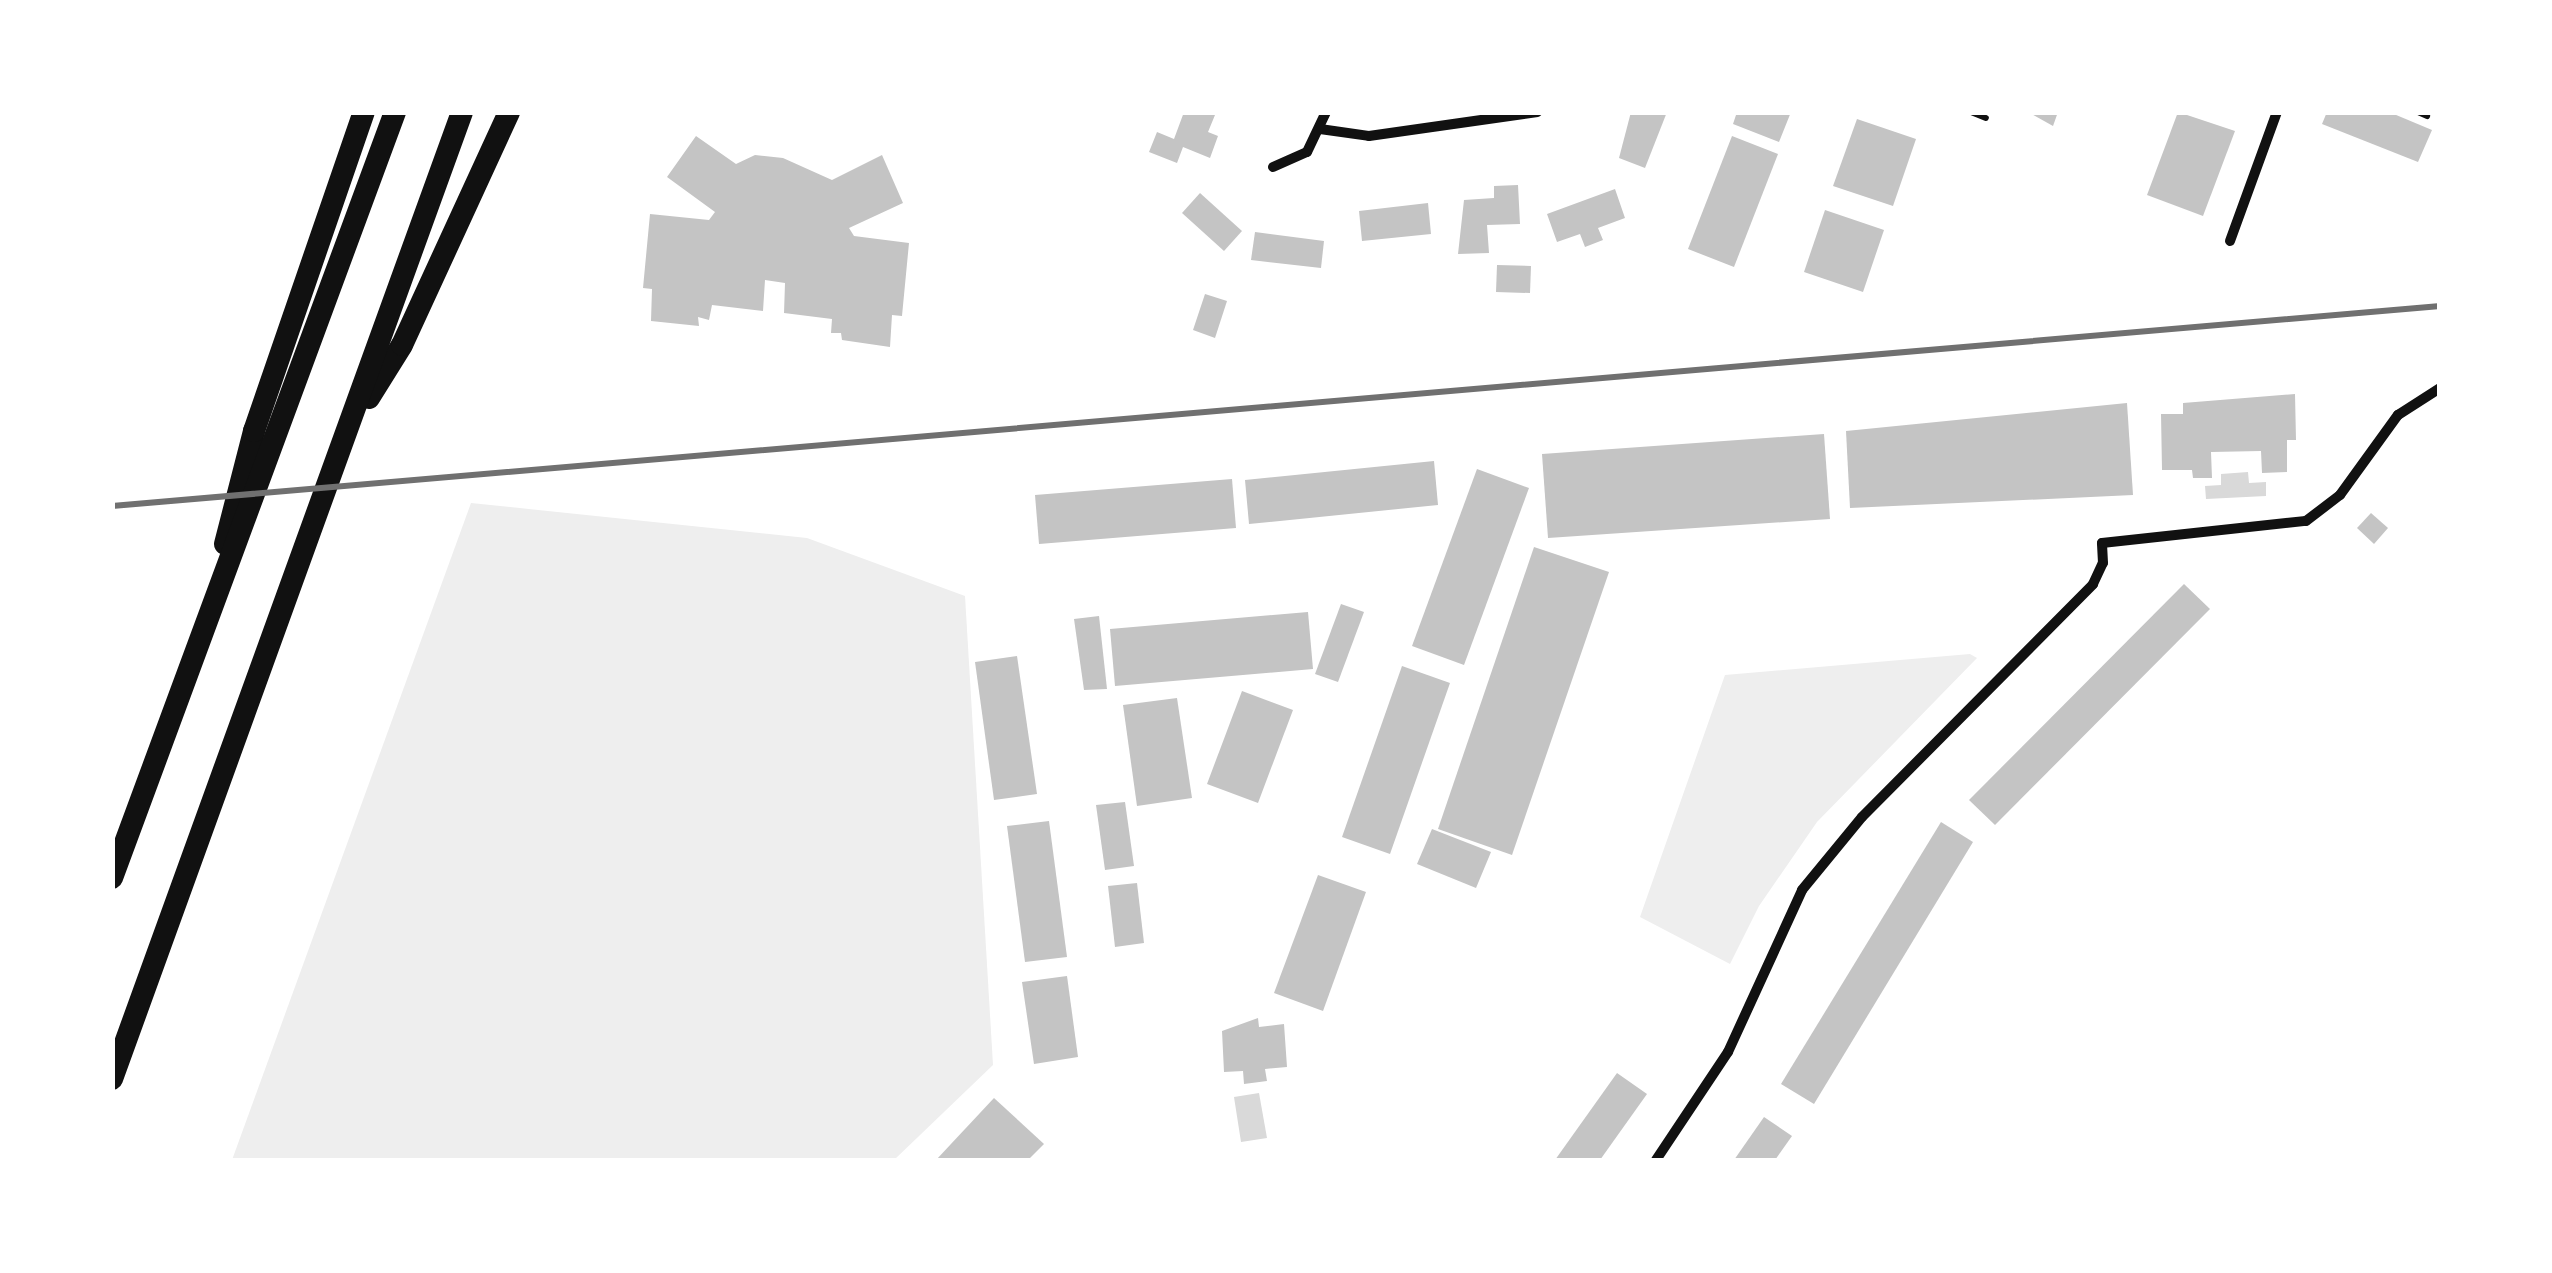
<!DOCTYPE html>
<html>
<head>
<meta charset="utf-8">
<style>
  body { margin:0 }
  #map { position:relative; width:2552px; height:1273px; overflow:hidden; background:#fff; font-family:"Asap Condensed",sans-serif }
  div>[style] { position:absolute }
  [style*='--x'] { left:calc(var(--x)*1px); top:calc(var(--y)*1px); width:calc(var(--w)*1px); rotate:calc(var(--a)*1deg) }
  .green>* { inset:0; background:#eee }
  .water>* { inset:0; background:#d9d9d9 }
  .building>* { inset:0; background:#c4c4c4 }
  .service>* { height:6px; margin:-3px; padding:0 3px; transform-origin:3px; border-radius:3px; background:#111 }
  .minor>* { height:10px; margin:-5px; padding:0 5px; transform-origin:5px; border-radius:5px; background:#111 }
  .motorway>* { height:22px; margin:-11px; padding:0 11px; transform-origin:11px; border-radius:11px; background:#111 }
  .rail>* { height:6px; margin:-3px; padding:0 3px; transform-origin:3px; border-radius:3px; background:#707070 }
  span { translate:-50% -50%; white-space:nowrap; text-align:center; line-height:1.15; -webkit-text-stroke:10px #fff; paint-order:stroke }
  .frame { position:absolute; inset:0; border:115px solid #fff; pointer-events:none }
</style>
</head>
<body>
<div id="map">
  <div class="green">
    <i style="clip-path:polygon(471px 503px,807px 538px,965px 596px,993px 1065px,894px 1160px,232px 1160px)"></i>
    <i style="clip-path:polygon(1970px 654px,1977px 658px,1817px 822px,1759px 906px,1730px 964px,1640px 917px,1725px 675px)"></i>
  </div>
  <div class="water">
    <i style="clip-path:polygon(2248px 472px,2249px 483px,2266px 482px,2266px 496px,2206px 499px,2205px 486px,2221px 485px,2221px 474px)"></i>
    <i style="clip-path:polygon(1259px 1093px,1267px 1138px,1241px 1142px,1234px 1097px)"></i>
  </div>
  <div class="building">
    <i style="clip-path:polygon(1184px 112px,1215px 115px,1208px 132px,1218px 136px,1210px 158px,1183px 147px,1177px 163px,1149px 152px,1157px 132px,1174px 139px)"></i>
    <i style="clip-path:polygon(1631px 112px,1667px 112px,1645px 168px,1619px 158px)"></i>
    <i style="clip-path:polygon(1737px 112px,1791px 112px,1779px 142px,1733px 124px)"></i>
    <i style="clip-path:polygon(2028px 112px,2058px 112px,2053px 126px)"></i>
    <i style="clip-path:polygon(2178px 112px,2235px 131px,2203px 216px,2147px 195px)"></i>
    <i style="clip-path:polygon(2327px 112px,2389px 112px,2432px 130px,2418px 162px,2322px 124px)"></i>
    <i style="clip-path:polygon(1857px 119px,1916px 139px,1893px 206px,1833px 186px)"></i>
    <i style="clip-path:polygon(696px 136px,736px 164px,755px 155px,783px 158px,832px 180px,882px 155px,903px 203px,849px 228px,854px 236px,909px 243px,902px 316px,892px 315px,890px 347px,842px 340px,841px 333px,831px 333px,832px 319px,784px 313px,785px 283px,765px 280px,763px 311px,712px 305px,709px 320px,698px 317px,699px 326px,651px 321px,652px 289px,643px 288px,650px 214px,709px 220px,715px 212px,667px 177px)"></i>
    <i style="clip-path:polygon(1732px 136px,1778px 154px,1734px 267px,1688px 249px)"></i>
    <i style="clip-path:polygon(1518px 185px,1520px 224px,1487px 225px,1489px 253px,1458px 254px,1464px 200px,1494px 198px,1494px 186px)"></i>
    <i style="clip-path:polygon(1615px 189px,1625px 218px,1598px 228px,1603px 240px,1585px 247px,1580px 234px,1557px 242px,1547px 214px)"></i>
    <i style="clip-path:polygon(1200px 193px,1242px 231px,1224px 251px,1182px 213px)"></i>
    <i style="clip-path:polygon(1428px 203px,1431px 234px,1362px 241px,1359px 211px)"></i>
    <i style="clip-path:polygon(1825px 210px,1884px 230px,1863px 292px,1804px 272px)"></i>
    <i style="clip-path:polygon(1255px 232px,1324px 241px,1321px 268px,1251px 260px)"></i>
    <i style="clip-path:polygon(1497px 265px,1531px 266px,1530px 293px,1496px 292px)"></i>
    <i style="clip-path:polygon(1205px 294px,1227px 301px,1215px 338px,1193px 330px)"></i>
    <i style="clip-path:polygon(2295px 394px,2296px 440px,2287px 440px,2287px 472px,2262px 473px,2261px 451px,2211px 452px,2212px 478px,2193px 478px,2192px 470px,2162px 470px,2161px 414px,2183px 414px,2183px 403px)"></i>
    <i style="clip-path:polygon(2127px 403px,2133px 495px,1850px 508px,1846px 431px)"></i>
    <i style="clip-path:polygon(1824px 434px,1830px 519px,1548px 538px,1542px 454px)"></i>
    <i style="clip-path:polygon(1434px 461px,1438px 505px,1249px 524px,1245px 480px)"></i>
    <i style="clip-path:polygon(1477px 469px,1529px 488px,1464px 665px,1412px 646px)"></i>
    <i style="clip-path:polygon(1232px 479px,1236px 528px,1039px 544px,1035px 495px)"></i>
    <i style="clip-path:polygon(2371px 513px,2388px 528px,2374px 544px,2357px 528px)"></i>
    <i style="clip-path:polygon(1534px 547px,1609px 572px,1512px 855px,1438px 829px)"></i>
    <i style="clip-path:polygon(2184px 584px,2210px 609px,1995px 825px,1969px 800px)"></i>
    <i style="clip-path:polygon(1341px 604px,1364px 612px,1338px 682px,1315px 674px)"></i>
    <i style="clip-path:polygon(1308px 612px,1313px 669px,1115px 686px,1110px 629px)"></i>
    <i style="clip-path:polygon(1099px 616px,1107px 689px,1084px 690px,1074px 619px)"></i>
    <i style="clip-path:polygon(1017px 656px,1037px 794px,994px 800px,975px 662px)"></i>
    <i style="clip-path:polygon(1402px 666px,1450px 683px,1390px 854px,1342px 837px)"></i>
    <i style="clip-path:polygon(1242px 691px,1293px 710px,1258px 803px,1207px 784px)"></i>
    <i style="clip-path:polygon(1177px 698px,1192px 798px,1137px 806px,1123px 705px)"></i>
    <i style="clip-path:polygon(1125px 802px,1134px 866px,1105px 870px,1096px 805px)"></i>
    <i style="clip-path:polygon(1049px 821px,1067px 957px,1025px 962px,1007px 826px)"></i>
    <i style="clip-path:polygon(1941px 822px,1973px 842px,1814px 1104px,1781px 1084px)"></i>
    <i style="clip-path:polygon(1432px 829px,1491px 852px,1476px 888px,1417px 864px)"></i>
    <i style="clip-path:polygon(1318px 875px,1366px 892px,1323px 1011px,1274px 993px)"></i>
    <i style="clip-path:polygon(1137px 883px,1144px 943px,1115px 947px,1108px 886px)"></i>
    <i style="clip-path:polygon(1067px 976px,1078px 1057px,1034px 1064px,1022px 982px)"></i>
    <i style="clip-path:polygon(1258px 1018px,1259px 1027px,1284px 1024px,1287px 1067px,1265px 1069px,1267px 1081px,1244px 1084px,1243px 1071px,1224px 1072px,1222px 1031px)"></i>
    <i style="clip-path:polygon(1617px 1073px,1647px 1094px,1600px 1160px,1555px 1160px)"></i>
    <i style="clip-path:polygon(994px 1098px,1044px 1144px,1028px 1160px,936px 1160px)"></i>
    <i style="clip-path:polygon(1764px 1117px,1792px 1136px,1775px 1160px,1734px 1160px)"></i>
  </div>
  <div class="service">
    <i style="--x:1971;--y:112;--w:16;--a:22"></i>
    <i style="--x:2418;--y:112;--w:10;--a:24"></i>
  </div>
  <div class="minor">
    <i style="--x:1320;--y:129;--w:49;--a:8.1"></i>
    <i style="--x:1369;--y:136;--w:170;--a:-8.1"></i>
    <i style="--x:1273;--y:167;--w:37;--a:-24"></i>
    <i style="--x:1307;--y:152;--w:44;--a:-64.6"></i>
    <i style="--x:2230;--y:241;--w:137;--a:-70"></i>
    <i style="--x:1656;--y:1160;--w:130;--a:-56.3"></i>
    <i style="--x:1728;--y:1052;--w:178;--a:-65.4"></i>
    <i style="--x:1802;--y:890;--w:94;--a:-50.6"></i>
    <i style="--x:1862;--y:817;--w:328;--a:-45.2"></i>
    <i style="--x:2093;--y:584;--w:23;--a:-65"></i>
    <i style="--x:2103;--y:563;--w:20;--a:-93"></i>
    <i style="--x:2102;--y:543;--w:205;--a:-6.2"></i>
    <i style="--x:2306;--y:521;--w:43;--a:-37.4"></i>
    <i style="--x:2340;--y:495;--w:99;--a:-54.1"></i>
    <i style="--x:2398;--y:415;--w:50;--a:-32.7"></i>
  </div>
  <div class="motorway">
    <i style="--x:369;--y:398;--w:62;--a:-58.1"></i>
    <i style="--x:402;--y:345;--w:256;--a:-65.3"></i>
    <i style="--x:225;--y:544;--w:117;--a:-75.6"></i>
    <i style="--x:254;--y:431;--w:337;--a:-71"></i>
    <i style="--x:112;--y:878;--w:817;--a:-69.72"></i>
    <i style="--x:112;--y:1079;--w:1028;--a:-70.1"></i>
  </div>
  <div class="rail">
    <i style="--x:112;--y:506;--w:2337;--a:-4.91"></i>
  </div>
  <div class="frame"></div>
</div>
</body>
</html>
